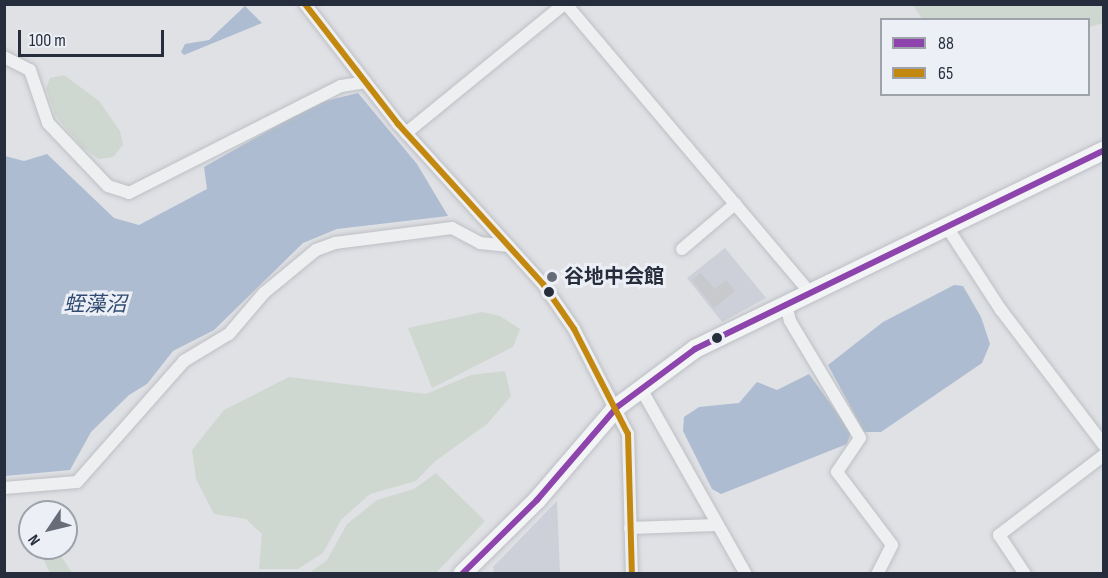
<!DOCTYPE html>
<html>
<head>
<meta charset="utf-8">
<style>
  body { margin:0 }
  #map { position:relative; width:1108px; height:578px; overflow:hidden; background:#dfe1e5; font-family:"Sofia Sans Condensed","Noto Sans JP",sans-serif }
  div>[style] { position:absolute }
  [style*='--x'] { left:calc(var(--x)*1px); top:calc(var(--y)*1px); width:calc(var(--w)*1px); rotate:calc(var(--a)*1deg) }
  .built>* { inset:0; background:#cdd0d8 }
  .green>* { inset:0; background:#cfd8d0 }
  .water>* { inset:0; background:#adbcd1 }
  .building>* { inset:0; background:#c7c9cd }
  .roads { filter:drop-shadow(0 0 2px #bdbfc3) drop-shadow(0 0 2px #bdbfc3) }
  .minor>* { height:12px; margin:-6px; padding:0 6px; transform-origin:6px; border-radius:6px; background:#eeeff1 }
  .highway>* { height:18px; margin:-9px; padding:0 9px; transform-origin:9px; border-radius:9px; background:#f3f4f5 }
  .bus-1>* { height:6px; margin:-3px; padding:0 3px; transform-origin:3px; border-radius:3px; background:#8e44ad }
  .bus-2>* { height:6px; margin:-3px; padding:0 3px; transform-origin:3px; border-radius:3px; background:#c3880f }
  .dots>* { width:16px; height:16px; translate:-50% -50%; box-sizing:border-box; border:3px solid #eceff5; border-radius:50% }
  span { translate:-50% -50%; white-space:nowrap; text-align:center; line-height:1.15; -webkit-text-stroke:6px #eceff5; paint-order:stroke }
  .poi-label { font-size:20px; color:#262e3d; font-weight:700 }
  .left { translate:0 -50%; text-align:left }
  .water-label { font-size:21px; color:#304b71; font-style:italic }
  .frame { position:absolute; inset:0; border:6px solid #262e3d; pointer-events:none }
  .legend { position:absolute; left:880px; top:18px; width:210px; height:78px; box-sizing:border-box; background:#eceff5; border:2px solid #9da2ab; margin:0; padding:8px 10px; list-style:none; font-size:18px; color:#262e3d }
  .legend li { display:flex; align-items:center; gap:12px; height:30px }
  .legend b { width:30px; border:2px solid #9da2ab }
  .north { position:absolute; left:18px; top:500px; width:60px; height:60px; box-sizing:border-box; background:#eceff5; border:2px solid #9da2ab; border-radius:50%; rotate:235deg; font-size:16px; font-weight:700; line-height:24px; text-align:center; color:#262e3d }
  .north::after { content:''; display:block; margin:auto; width:21px; height:27px; background:#676d78; clip-path:polygon(50% 0,100% 100%,50% 72%,0 100%) }
  .scale { position:absolute; left:18px; top:30px; width:146px; height:27px; box-sizing:border-box; border:3px solid #262e3d; border-top:0; padding-left:8px; font-size:18px; line-height:21px; white-space:nowrap; color:#262e3d; -webkit-text-stroke:4px #eceff5; paint-order:stroke }
</style>
</head>
<body>
<div id="map">
  <div class="built">
    <i style="clip-path:polygon(725px 248px,766px 298px,722px 322px,687px 278px)"></i>
    <i style="clip-path:polygon(557px 501px,560px 573px,494px 573px,493px 567px)"></i>
  </div>
  <div class="green">
    <i style="clip-path:polygon(913px 5px,1103px 5px,1103px 23px,1089px 27px,1088px 20px,922px 19px)"></i>
    <i style="clip-path:polygon(64px 75px,99px 101px,120px 131px,123px 145px,113px 157px,99px 159px,82px 147px,55px 115px,46px 88px,50px 78px)"></i>
    <i style="clip-path:polygon(482px 312px,500px 316px,520px 329px,513px 347px,432px 388px,408px 328px)"></i>
    <i style="clip-path:polygon(505px 371px,511px 396px,487px 424px,434px 462px,416px 481px,370px 494px,341px 520px,323px 553px,298px 569px,259px 569px,262px 534px,246px 519px,214px 514px,196px 479px,192px 450px,224px 410px,289px 377px,426px 394px,471px 375px)"></i>
    <i style="clip-path:polygon(436px 473px,485px 521px,436px 573px,309px 573px,327px 560px,347px 524px,377px 500px,414px 489px)"></i>
    <i style="clip-path:polygon(38px 548px,56px 548px,72px 573px,50px 573px)"></i>
  </div>
  <div class="water">
    <i style="clip-path:polygon(245px 6px,262px 23px,184px 55px,181px 52px,185px 44px,209px 40px)"></i>
    <i style="clip-path:polygon(358px 93px,417px 164px,448px 216px,337px 229px,303px 243px,214px 330px,173px 351px,147px 384px,129px 395px,91px 432px,70px 470px,5px 476px,5px 156px,24px 161px,47px 154px,114px 218px,139px 225px,207px 189px,204px 167px,317px 103px)"></i>
    <i style="clip-path:polygon(954px 285px,963px 286px,981px 317px,990px 344px,982px 363px,881px 432px,864px 432px,828px 365px,883px 322px)"></i>
    <i style="clip-path:polygon(809px 374px,851px 432px,847px 444px,721px 494px,712px 489px,683px 431px,684px 417px,699px 407px,739px 403px,757px 382px,777px 390px)"></i>
  </div>
  <div class="building">
    <i style="clip-path:polygon(701px 273px,715px 289px,726px 280px,735px 291px,714px 308px,692px 280px)"></i>
  </div>
  <div class="roads">
    <div class="minor">
      <i style="--x:305;--y:4;--w:152;--a:52.2"></i>
      <i style="--x:398;--y:124;--w:216;--a:47.8"></i>
      <i style="--x:543;--y:284;--w:55;--a:55.4"></i>
      <i style="--x:574;--y:329;--w:118;--a:62.8"></i>
      <i style="--x:628;--y:434;--w:140;--a:88.4"></i>
      <i style="--x:566;--y:4;--w:377;--a:49.8"></i>
      <i style="--x:4;--y:57;--w:29;--a:27"></i>
      <i style="--x:30;--y:70;--w:56;--a:71.2"></i>
      <i style="--x:48;--y:123;--w:87;--a:46.4"></i>
      <i style="--x:108;--y:186;--w:22;--a:18"></i>
      <i style="--x:129;--y:193;--w:237;--a:-26.8"></i>
      <i style="--x:341;--y:86;--w:25;--a:-9"></i>
      <i style="--x:406;--y:133;--w:204;--a:-39.2"></i>
      <i style="--x:947;--y:227;--w:99;--a:57"></i>
      <i style="--x:1001;--y:310;--w:170;--a:52.7"></i>
      <i style="--x:682;--y:249;--w:70;--a:-40.3"></i>
      <i style="--x:786;--y:304;--w:17;--a:77"></i>
      <i style="--x:790;--y:321;--w:136;--a:59.1"></i>
      <i style="--x:860;--y:438;--w:41;--a:124.1"></i>
      <i style="--x:837;--y:472;--w:91;--a:53"></i>
      <i style="--x:892;--y:545;--w:33;--a:117"></i>
      <i style="--x:640;--y:387;--w:215;--a:60.5"></i>
      <i style="--x:4;--y:488;--w:73;--a:-4.7"></i>
      <i style="--x:77;--y:482;--w:162;--a:-48.5"></i>
      <i style="--x:184;--y:361;--w:52;--a:-31"></i>
      <i style="--x:229;--y:334;--w:54;--a:-49.5"></i>
      <i style="--x:264;--y:293;--w:67;--a:-39.6"></i>
      <i style="--x:316;--y:250;--w:20;--a:-20"></i>
      <i style="--x:335;--y:243;--w:118;--a:-7.3"></i>
      <i style="--x:452;--y:228;--w:32;--a:28"></i>
      <i style="--x:480;--y:243;--w:29;--a:6"></i>
      <i style="--x:630;--y:528;--w:86;--a:-2"></i>
      <i style="--x:1025;--y:574;--w:47;--a:-123.7"></i>
      <i style="--x:999;--y:535;--w:132;--a:-37.3"></i>
    </div>
    <div class="highway">
      <i style="--x:462;--y:574;--w:105;--a:-44.6"></i>
      <i style="--x:537;--y:500;--w:123;--a:-49.3"></i>
      <i style="--x:617;--y:407;--w:97;--a:-36.6"></i>
      <i style="--x:695;--y:349;--w:455;--a:-25.9"></i>
    </div>
  </div>
  <div class="bus-1">
    <i style="--x:462;--y:574;--w:105;--a:-44.6"></i>
    <i style="--x:537;--y:500;--w:123;--a:-49.3"></i>
    <i style="--x:617;--y:407;--w:97;--a:-36.6"></i>
    <i style="--x:695;--y:349;--w:455;--a:-25.9"></i>
  </div>
  <div class="bus-2">
    <i style="--x:305;--y:4;--w:152;--a:52.2"></i>
    <i style="--x:398;--y:124;--w:216;--a:47.8"></i>
    <i style="--x:543;--y:284;--w:55;--a:55.4"></i>
    <i style="--x:574;--y:329;--w:118;--a:62.8"></i>
    <i style="--x:628;--y:434;--w:140;--a:88.4"></i>
  </div>
  <div class="dots">
    <i style="left:552px;top:277px;background:#676d78"></i>
    <i style="left:549px;top:292px;background:#262e3d"></i>
    <i style="left:717px;top:338px;background:#262e3d"></i>
  </div>
  <div class="poi-label">
    <span class="left" style="left:564px;top:277px">谷地中会館</span>
  </div>
  <div class="water-label">
    <span style="left:95px;top:305px">蛭藻沼</span>
  </div>
  <div class="frame"></div>
  <ul class="legend">
  <li><b style="height:8px;background:#8e44ad"></b>88</li>
  <li><b style="height:8px;background:#c3880f"></b>65</li>
  </ul>
  <div class="north">N</div>
  <div class="scale">100 m</div>
</div>
</body>
</html>
